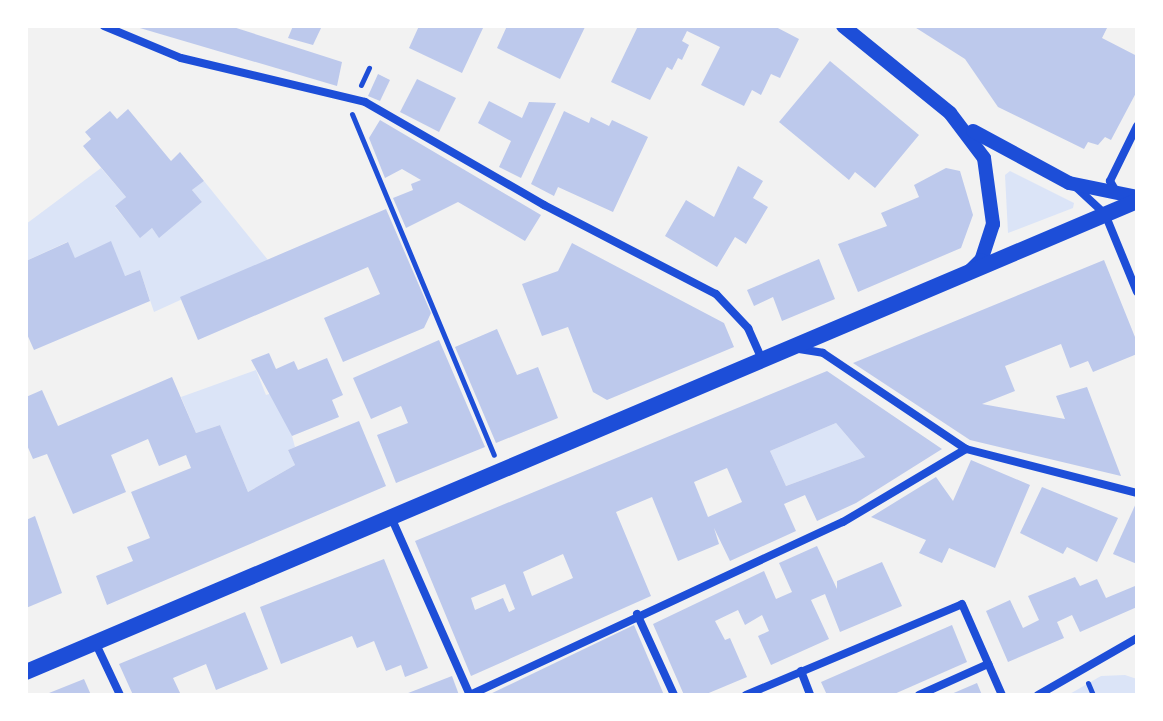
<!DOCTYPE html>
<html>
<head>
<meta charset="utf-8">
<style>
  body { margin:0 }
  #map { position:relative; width:1163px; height:721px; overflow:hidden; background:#f2f2f2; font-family:"IBM Plex Sans",sans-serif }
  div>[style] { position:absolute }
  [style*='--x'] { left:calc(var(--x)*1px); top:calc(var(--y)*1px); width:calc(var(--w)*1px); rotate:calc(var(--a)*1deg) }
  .green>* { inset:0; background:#dbe4f7 }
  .building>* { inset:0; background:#bdc9ec }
  .path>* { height:5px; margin:-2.5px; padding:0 2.5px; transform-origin:2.5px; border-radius:2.5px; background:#1d4ed8 }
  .minor>* { height:8px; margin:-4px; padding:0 4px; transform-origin:4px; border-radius:4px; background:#1d4ed8 }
  .tertiary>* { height:14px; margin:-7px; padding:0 7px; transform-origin:7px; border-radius:7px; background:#1d4ed8 }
  .secondary>* { height:16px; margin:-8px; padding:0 8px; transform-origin:8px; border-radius:8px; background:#1d4ed8 }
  span { translate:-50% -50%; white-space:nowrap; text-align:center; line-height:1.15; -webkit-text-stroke:7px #fff; paint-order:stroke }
  .frame { position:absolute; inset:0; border:28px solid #fff; pointer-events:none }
</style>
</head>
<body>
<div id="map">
  <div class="green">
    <i style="clip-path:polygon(101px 168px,126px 197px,115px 207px,140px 237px,152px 228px,159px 237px,202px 202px,192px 190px,204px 181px,268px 260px,154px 312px,140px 270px,125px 276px,75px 258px,67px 242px,26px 261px,26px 224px)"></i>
    <i style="clip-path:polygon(1010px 171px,1074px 203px,1073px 208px,1008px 233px,1005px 175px)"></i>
    <i style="clip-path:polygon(256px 370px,266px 395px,273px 393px,292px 436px,295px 447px,288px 450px,295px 465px,248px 492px,220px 425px,196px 433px,181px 397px)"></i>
    <i style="clip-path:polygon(836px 423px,865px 457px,786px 486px,770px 451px)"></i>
    <i style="clip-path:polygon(1125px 675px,1137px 679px,1137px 695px,1068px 695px,1101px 676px)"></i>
  </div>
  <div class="building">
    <i style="clip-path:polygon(133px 26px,230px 26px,342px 62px,337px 86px)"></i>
    <i style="clip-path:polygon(293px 26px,322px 26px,313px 45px,288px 38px)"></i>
    <i style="clip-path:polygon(419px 26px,478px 26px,483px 28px,462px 73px,409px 48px)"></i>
    <i style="clip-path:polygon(507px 26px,593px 26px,585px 27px,560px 79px,497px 48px)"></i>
    <i style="clip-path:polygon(638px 26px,774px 26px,799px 39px,780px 78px,771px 74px,761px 95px,752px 90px,744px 106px,701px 85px,720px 47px,687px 31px,682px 41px,689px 45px,682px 60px,678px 58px,672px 70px,667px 67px,650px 100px,611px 82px)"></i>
    <i style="clip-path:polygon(913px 26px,1108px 26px,1102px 38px,1137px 56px,1137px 91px,1111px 140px,1105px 137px,1098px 145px,1088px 142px,1084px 149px,998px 107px,965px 59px)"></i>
    <i style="clip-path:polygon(830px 61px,919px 135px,875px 188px,855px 172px,849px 180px,779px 122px)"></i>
    <i style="clip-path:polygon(378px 74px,390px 80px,380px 101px,368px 96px)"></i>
    <i style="clip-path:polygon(417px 79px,456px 98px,439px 132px,400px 112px)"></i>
    <i style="clip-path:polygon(489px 101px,522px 118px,529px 102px,556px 103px,521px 178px,499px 167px,511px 141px,478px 123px)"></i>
    <i style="clip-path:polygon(128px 109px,171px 161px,180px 152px,204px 181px,192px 190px,202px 202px,159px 238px,152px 228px,140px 238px,115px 206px,126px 197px,83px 146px,91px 139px,85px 132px,110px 111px,117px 119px)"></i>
    <i style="clip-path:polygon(564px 111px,589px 123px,591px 117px,609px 126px,612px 120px,648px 137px,613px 212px,558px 187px,554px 196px,531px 184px)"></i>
    <i style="clip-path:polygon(380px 120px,541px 215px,525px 241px,458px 202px,406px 228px,393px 198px,413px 190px,411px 184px,421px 180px,402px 169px,385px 178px,369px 138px)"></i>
    <i style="clip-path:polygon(738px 166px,763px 181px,753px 198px,768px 207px,746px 244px,735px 237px,717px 267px,665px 236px,686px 200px,714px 217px)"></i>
    <i style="clip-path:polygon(946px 168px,960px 171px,973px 215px,961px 248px,858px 292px,838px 244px,887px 226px,881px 213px,919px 197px,914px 185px)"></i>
    <i style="clip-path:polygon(386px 209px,431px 313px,424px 328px,343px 362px,324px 318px,380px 294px,368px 267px,198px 340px,180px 297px)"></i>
    <i style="clip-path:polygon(111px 241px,125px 276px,140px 270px,150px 301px,34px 350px,26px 332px,26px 261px,68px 242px,75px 258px)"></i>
    <i style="clip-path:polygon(572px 243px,724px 323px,734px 347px,607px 400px,593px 392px,568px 327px,542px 336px,522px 284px,558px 271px)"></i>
    <i style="clip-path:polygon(819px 259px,835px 299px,782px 321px,773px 297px,754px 306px,747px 290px)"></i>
    <i style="clip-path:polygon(1104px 260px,1137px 342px,1137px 354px,1093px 372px,1088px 361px,1070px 368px,1061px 344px,1005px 366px,1015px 391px,982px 404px,1065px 419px,1056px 396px,1087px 387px,1121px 476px,970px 440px,853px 363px)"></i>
    <i style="clip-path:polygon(497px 329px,517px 375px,538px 367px,558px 418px,496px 443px,455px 347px)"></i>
    <i style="clip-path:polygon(439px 340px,485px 447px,396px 483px,377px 435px,408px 423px,401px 406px,371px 419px,353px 378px)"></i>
    <i style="clip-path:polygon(269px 353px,276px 369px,294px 361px,298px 370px,327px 358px,343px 395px,332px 400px,339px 417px,292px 436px,251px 360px)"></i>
    <i style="clip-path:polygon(evenodd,827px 371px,942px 449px,856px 503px,817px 521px,805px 495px,784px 504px,796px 531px,730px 561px,714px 528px,719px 544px,678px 561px,652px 497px,616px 512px,651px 596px,471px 676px,415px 541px,827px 371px,836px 423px,865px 457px,786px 486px,770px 451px,836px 423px,827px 371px,727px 468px,742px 502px,708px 517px,694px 482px,727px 468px,827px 371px,563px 554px,573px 578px,532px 596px,523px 572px,563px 554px,827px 371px,505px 584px,515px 609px,509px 612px,503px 598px,475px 610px,471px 598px,505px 584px)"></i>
    <i style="clip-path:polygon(172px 377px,196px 433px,220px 425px,248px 492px,295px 465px,288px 450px,359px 421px,386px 486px,107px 605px,96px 576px,133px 561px,127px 547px,150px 538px,131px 492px,191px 468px,186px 455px,159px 466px,148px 439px,111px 455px,126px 492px,73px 514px,47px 454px,33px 459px,26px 443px,26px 397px,42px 390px,58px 426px)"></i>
    <i style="clip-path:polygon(971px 460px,1030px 485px,995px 568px,949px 548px,942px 563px,919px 553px,926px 540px,871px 517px,936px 477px,953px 501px)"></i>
    <i style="clip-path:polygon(1042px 487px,1118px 518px,1097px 562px,1067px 547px,1063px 554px,1020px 533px)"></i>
    <i style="clip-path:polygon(1137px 501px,1137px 564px,1113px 554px)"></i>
    <i style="clip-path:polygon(35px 516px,62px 593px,26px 608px,26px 520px)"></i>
    <i style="clip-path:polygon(817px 546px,837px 589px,837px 581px,882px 562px,902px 606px,840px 632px,825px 594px,811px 600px,829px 639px,771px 665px,758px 636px,769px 631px,762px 615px,745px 625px,738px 610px,715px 621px,725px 640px,730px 638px,747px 677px,704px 695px,684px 695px,653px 624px,764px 571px,776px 599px,792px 592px,779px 563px)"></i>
    <i style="clip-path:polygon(384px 559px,428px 668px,405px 677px,401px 665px,386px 671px,374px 641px,357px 648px,352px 636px,281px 664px,260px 607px)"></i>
    <i style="clip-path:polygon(1075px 577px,1080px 586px,1097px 579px,1106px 598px,1135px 586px,1137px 607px,1080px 632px,1072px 615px,1057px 622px,1064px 638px,1008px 662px,986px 611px,1010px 600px,1023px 628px,1039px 620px,1028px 596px)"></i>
    <i style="clip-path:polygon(245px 612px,268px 669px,216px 690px,206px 664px,173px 678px,181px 695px,133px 695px,119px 664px)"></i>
    <i style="clip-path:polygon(634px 625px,664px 695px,488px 695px)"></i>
    <i style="clip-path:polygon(952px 625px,967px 662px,892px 695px,827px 695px,821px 682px)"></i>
    <i style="clip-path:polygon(452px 676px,459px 695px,403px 695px)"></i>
    <i style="clip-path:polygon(84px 679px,91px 695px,44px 695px)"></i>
    <i style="clip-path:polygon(977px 683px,982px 695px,949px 695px)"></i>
  </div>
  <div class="path">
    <i style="--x:361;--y:85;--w:19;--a:-65"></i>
    <i style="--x:352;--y:114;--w:369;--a:67.4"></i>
    <i style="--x:1088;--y:683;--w:13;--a:67"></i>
  </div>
  <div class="minor">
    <i style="--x:104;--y:26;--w:83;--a:22.6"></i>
    <i style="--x:181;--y:58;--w:189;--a:13.4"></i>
    <i style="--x:365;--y:102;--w:207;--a:29.9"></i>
    <i style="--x:544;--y:205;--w:194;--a:27.4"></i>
    <i style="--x:716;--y:294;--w:47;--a:46.7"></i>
    <i style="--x:748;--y:328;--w:34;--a:66"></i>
    <i style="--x:1077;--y:188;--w:38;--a:43"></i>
    <i style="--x:1105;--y:214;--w:84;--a:67.7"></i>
    <i style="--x:1117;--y:193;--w:14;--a:-120"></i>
    <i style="--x:1110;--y:181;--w:61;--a:-63.9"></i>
    <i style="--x:799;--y:349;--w:24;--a:9"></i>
    <i style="--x:823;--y:353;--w:172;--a:33.9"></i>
    <i style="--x:966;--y:449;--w:177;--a:14.4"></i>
    <i style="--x:391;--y:517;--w:195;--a:66.1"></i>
    <i style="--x:637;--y:614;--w:89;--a:65.4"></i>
    <i style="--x:95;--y:642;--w:59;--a:64.7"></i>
    <i style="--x:801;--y:671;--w:26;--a:69"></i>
    <i style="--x:470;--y:695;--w:411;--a:-24.9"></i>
    <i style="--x:843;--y:522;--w:143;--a:-30.7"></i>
    <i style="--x:746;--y:695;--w:234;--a:-22.8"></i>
    <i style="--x:962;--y:604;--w:99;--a:66.3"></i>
    <i style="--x:919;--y:695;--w:76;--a:-24.2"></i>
    <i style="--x:1038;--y:695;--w:114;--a:-29.9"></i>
  </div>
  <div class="tertiary">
    <i style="--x:843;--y:26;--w:138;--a:39.1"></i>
    <i style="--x:950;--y:113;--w:56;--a:52.9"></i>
    <i style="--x:984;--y:158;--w:67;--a:82.2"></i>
    <i style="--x:993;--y:224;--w:38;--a:108"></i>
    <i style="--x:981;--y:260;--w:16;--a:135"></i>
    <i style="--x:973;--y:131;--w:109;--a:28.4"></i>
    <i style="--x:1069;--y:183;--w:69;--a:11.6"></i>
  </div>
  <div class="secondary">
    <i style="--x:26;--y:672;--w:1207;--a:-22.97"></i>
  </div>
  <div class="frame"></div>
</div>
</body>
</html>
